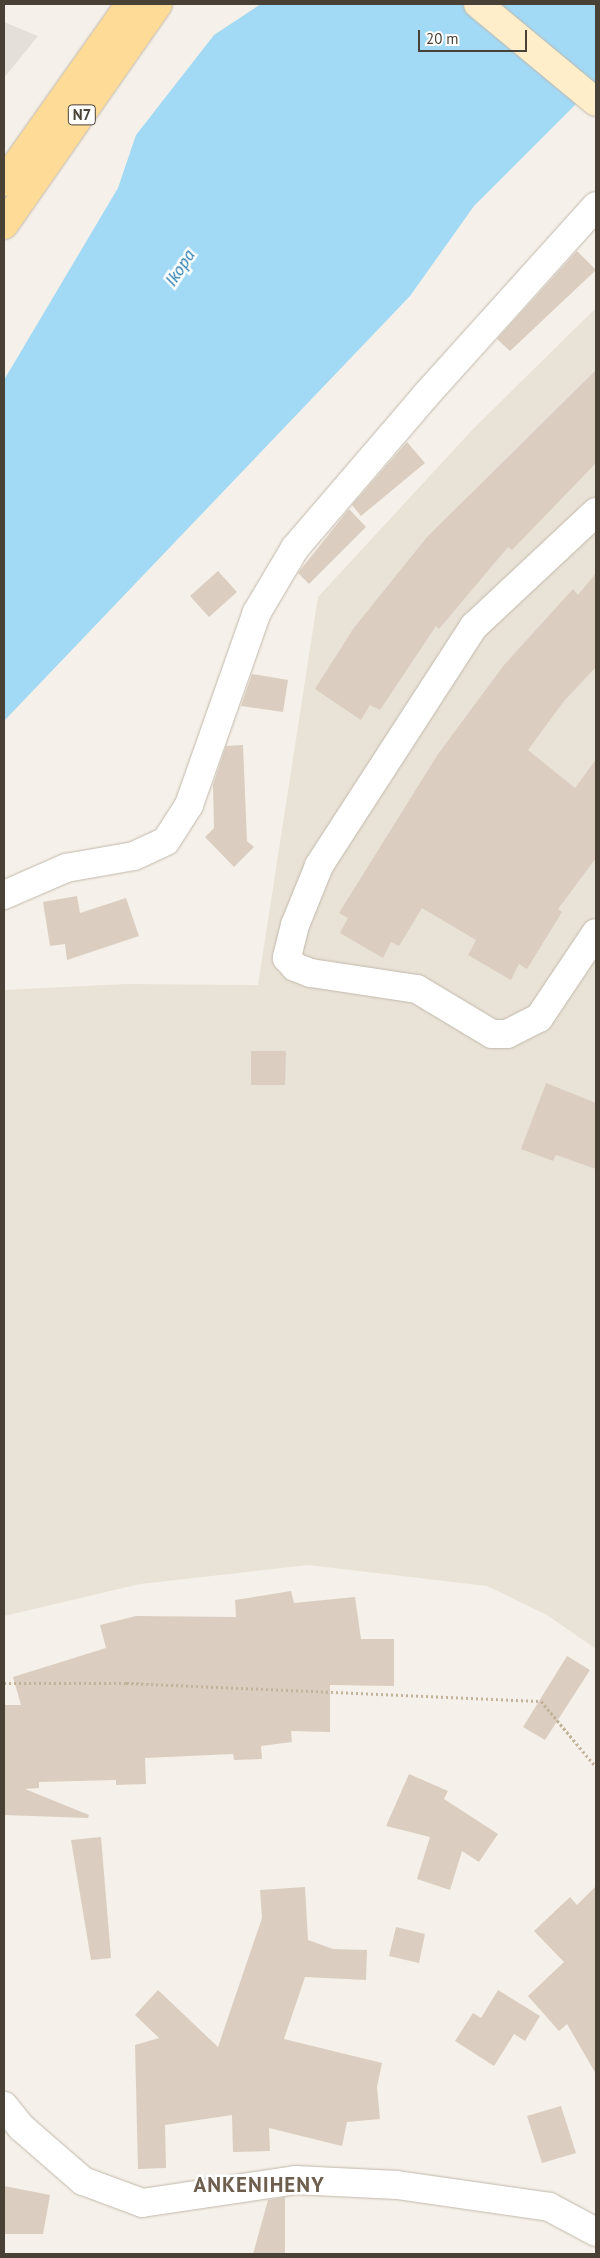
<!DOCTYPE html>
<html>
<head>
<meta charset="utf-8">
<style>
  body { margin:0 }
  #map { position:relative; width:600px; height:2258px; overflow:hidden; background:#f5f0e9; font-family:"PT Sans",sans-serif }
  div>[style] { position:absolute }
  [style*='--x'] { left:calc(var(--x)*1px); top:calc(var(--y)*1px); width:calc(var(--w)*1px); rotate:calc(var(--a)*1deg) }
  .residential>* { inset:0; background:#e9e2d6 }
  .industrial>* { inset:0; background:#e5dfda }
  .water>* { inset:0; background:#a2d9f5 }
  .building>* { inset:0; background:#dbcec0 }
  .path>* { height:3px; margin-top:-1.5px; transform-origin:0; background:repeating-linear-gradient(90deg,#c4b39b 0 2.5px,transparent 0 5px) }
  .roads { filter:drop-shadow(0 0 1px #c1b8aa) drop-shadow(0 0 1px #c1b8aa) }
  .street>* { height:28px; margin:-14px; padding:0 14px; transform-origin:14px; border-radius:14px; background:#fff }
  .secondary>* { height:28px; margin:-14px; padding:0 14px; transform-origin:14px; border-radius:14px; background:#ffeec9 }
  .primary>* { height:28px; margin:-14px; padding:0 14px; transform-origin:14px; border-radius:14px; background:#ffdb98 }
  span { translate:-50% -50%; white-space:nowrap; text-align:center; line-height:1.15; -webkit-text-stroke:5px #fff; paint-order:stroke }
  .shield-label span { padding:1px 4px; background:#fff; border:1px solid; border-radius:4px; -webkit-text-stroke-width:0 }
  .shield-label { font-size:15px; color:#494136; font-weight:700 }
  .water-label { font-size:18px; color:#267cac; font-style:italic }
  .district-label { font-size:21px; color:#6d5e4d; font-weight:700; letter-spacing:1px }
  .frame { position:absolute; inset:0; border:5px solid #494136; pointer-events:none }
  .scale { position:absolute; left:418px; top:30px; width:109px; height:22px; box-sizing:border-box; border:2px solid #494136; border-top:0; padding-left:6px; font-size:15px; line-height:18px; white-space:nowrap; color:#494136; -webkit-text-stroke:4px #fff; paint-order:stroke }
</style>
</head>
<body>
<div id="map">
  <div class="residential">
    <i style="clip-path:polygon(596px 308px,596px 1649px,547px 1615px,487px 1586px,308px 1565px,140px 1584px,4px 1616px,4px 990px,126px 984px,258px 985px,318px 597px,474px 428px)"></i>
  </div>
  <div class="industrial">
    <i style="clip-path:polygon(4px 22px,38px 36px,4px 78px,4px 21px)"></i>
  </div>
  <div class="water">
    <i style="clip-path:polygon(261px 4px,596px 4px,596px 84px,474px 206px,410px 296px,4px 721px,4px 380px,118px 188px,136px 135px,214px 35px)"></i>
  </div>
  <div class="building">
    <i style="clip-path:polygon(577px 251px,596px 270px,510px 351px,497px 339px)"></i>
    <i style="clip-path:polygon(596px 370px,596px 463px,512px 550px,508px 547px,439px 629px,436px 626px,380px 710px,370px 705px,361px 720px,315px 689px,353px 629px,427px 537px)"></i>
    <i style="clip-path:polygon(407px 442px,425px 463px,361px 516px,352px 505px)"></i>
    <i style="clip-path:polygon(349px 509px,366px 527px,309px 584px,298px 573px)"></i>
    <i style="clip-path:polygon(218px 571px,237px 592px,209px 617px,190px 596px)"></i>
    <i style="clip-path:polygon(596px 573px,596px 667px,564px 701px,528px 750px,575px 788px,596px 759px,596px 858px,558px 909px,562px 912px,527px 969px,519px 964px,511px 980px,468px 955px,476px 940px,422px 908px,399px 946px,391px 942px,383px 958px,340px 933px,348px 918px,339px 913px,438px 754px,504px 665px,573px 589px,578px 595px)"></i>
    <i style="clip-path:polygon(252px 674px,288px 680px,283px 712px,241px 706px)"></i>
    <i style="clip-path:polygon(243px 745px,247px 841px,254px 847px,234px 867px,205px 837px,214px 828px,213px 785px,226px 746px)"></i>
    <i style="clip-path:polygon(77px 896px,80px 913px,126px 898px,139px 936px,67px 960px,65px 944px,50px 946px,43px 902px)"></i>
    <i style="clip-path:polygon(251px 1051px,286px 1051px,285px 1085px,251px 1085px)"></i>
    <i style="clip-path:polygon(546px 1083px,596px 1103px,596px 1169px,556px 1155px,553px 1161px,521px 1149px)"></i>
    <i style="clip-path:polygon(291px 1591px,294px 1603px,355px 1597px,361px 1639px,394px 1639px,394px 1686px,330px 1685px,330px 1732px,291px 1731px,292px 1742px,261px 1746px,262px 1759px,234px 1760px,233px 1754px,145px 1758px,146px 1784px,116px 1785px,116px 1780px,39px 1782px,39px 1788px,25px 1789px,89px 1815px,88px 1818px,4px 1815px,4px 1705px,21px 1705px,13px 1677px,106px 1648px,100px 1625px,136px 1616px,236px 1617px,235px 1600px)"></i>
    <i style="clip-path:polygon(567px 1656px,590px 1670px,545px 1740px,523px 1727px)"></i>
    <i style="clip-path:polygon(409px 1774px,448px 1791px,444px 1799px,498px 1834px,479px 1862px,462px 1851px,450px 1890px,417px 1879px,430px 1837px,386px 1826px)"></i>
    <i style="clip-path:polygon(101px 1837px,111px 1958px,91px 1960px,71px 1840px)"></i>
    <i style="clip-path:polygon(596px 1886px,596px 2074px,567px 2024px,559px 2031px,528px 1996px,564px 1962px,534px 1931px,570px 1897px,577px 1905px)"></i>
    <i style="clip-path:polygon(305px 1887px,308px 1940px,333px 1949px,367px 1950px,366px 1980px,305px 1977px,284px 2039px,382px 2063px,377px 2087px,380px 2119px,347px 2122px,342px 2146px,269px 2128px,270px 2151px,233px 2152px,232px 2115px,165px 2125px,166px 2168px,138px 2169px,135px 2045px,159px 2038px,135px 2015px,158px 1990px,218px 2047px,262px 1918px,260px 1890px)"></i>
    <i style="clip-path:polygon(396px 1927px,425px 1934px,419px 1963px,389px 1956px)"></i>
    <i style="clip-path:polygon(498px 1990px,540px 2016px,525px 2041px,514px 2034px,494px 2066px,455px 2041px,473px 2013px,481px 2018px)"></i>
    <i style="clip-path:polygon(561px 2106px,576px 2153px,542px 2163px,527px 2116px)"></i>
    <i style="clip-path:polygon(4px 2186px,50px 2195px,43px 2234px,4px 2234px)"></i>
    <i style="clip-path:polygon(285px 2197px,285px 2254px,253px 2254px,268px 2200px)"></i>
  </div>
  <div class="path">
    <i style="--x:4;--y:1683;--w:122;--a:0"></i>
    <i style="--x:126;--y:1683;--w:415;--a:2.5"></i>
    <i style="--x:541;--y:1701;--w:86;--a:50.2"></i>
  </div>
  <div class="roads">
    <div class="street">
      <i style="--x:596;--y:512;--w:167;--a:136.9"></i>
      <i style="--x:474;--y:626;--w:286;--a:122.9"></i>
      <i style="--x:319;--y:866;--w:64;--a:112.1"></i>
      <i style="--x:295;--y:925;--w:34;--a:104"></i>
      <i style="--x:287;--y:958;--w:12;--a:48"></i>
      <i style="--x:295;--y:967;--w:17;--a:21"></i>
      <i style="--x:311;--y:973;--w:107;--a:8.6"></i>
      <i style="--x:417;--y:989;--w:87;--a:31"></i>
      <i style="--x:492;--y:1034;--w:15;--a:0"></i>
      <i style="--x:507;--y:1034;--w:36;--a:-27"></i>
      <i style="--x:539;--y:1018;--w:102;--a:-56.2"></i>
      <i style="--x:4;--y:895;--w:68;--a:-23.5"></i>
      <i style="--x:66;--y:868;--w:69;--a:-10"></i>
      <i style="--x:134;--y:856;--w:35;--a:-25"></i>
      <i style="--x:166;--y:841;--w:43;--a:-57.4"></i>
      <i style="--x:189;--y:805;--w:205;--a:-70.6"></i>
      <i style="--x:257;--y:612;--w:74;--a:-59.3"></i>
      <i style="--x:295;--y:548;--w:201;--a:-49.4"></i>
      <i style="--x:426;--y:395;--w:254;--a:-48"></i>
      <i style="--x:4;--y:2106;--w:28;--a:51"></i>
      <i style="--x:22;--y:2128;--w:81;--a:41"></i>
      <i style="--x:83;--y:2181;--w:63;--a:20.4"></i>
      <i style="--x:142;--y:2203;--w:155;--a:-8.5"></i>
      <i style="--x:295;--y:2180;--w:102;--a:2.8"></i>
      <i style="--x:397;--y:2185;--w:154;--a:8.2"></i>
      <i style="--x:549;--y:2207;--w:53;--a:28"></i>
    </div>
    <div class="secondary">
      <i style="--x:478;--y:4;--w:153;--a:39.7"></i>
    </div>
    <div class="primary">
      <i style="--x:4;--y:182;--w:218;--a:-54.7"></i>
      <i style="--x:4;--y:225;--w:269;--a:-55.1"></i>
    </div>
  </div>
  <div class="shield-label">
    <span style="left:82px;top:115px">N7</span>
  </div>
  <div class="water-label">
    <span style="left:180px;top:268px;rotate:-57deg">Ikopa</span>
  </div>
  <div class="district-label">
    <span style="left:259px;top:2185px">ANKENIHENY</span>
  </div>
  <div class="frame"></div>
  <div class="scale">20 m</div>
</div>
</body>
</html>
